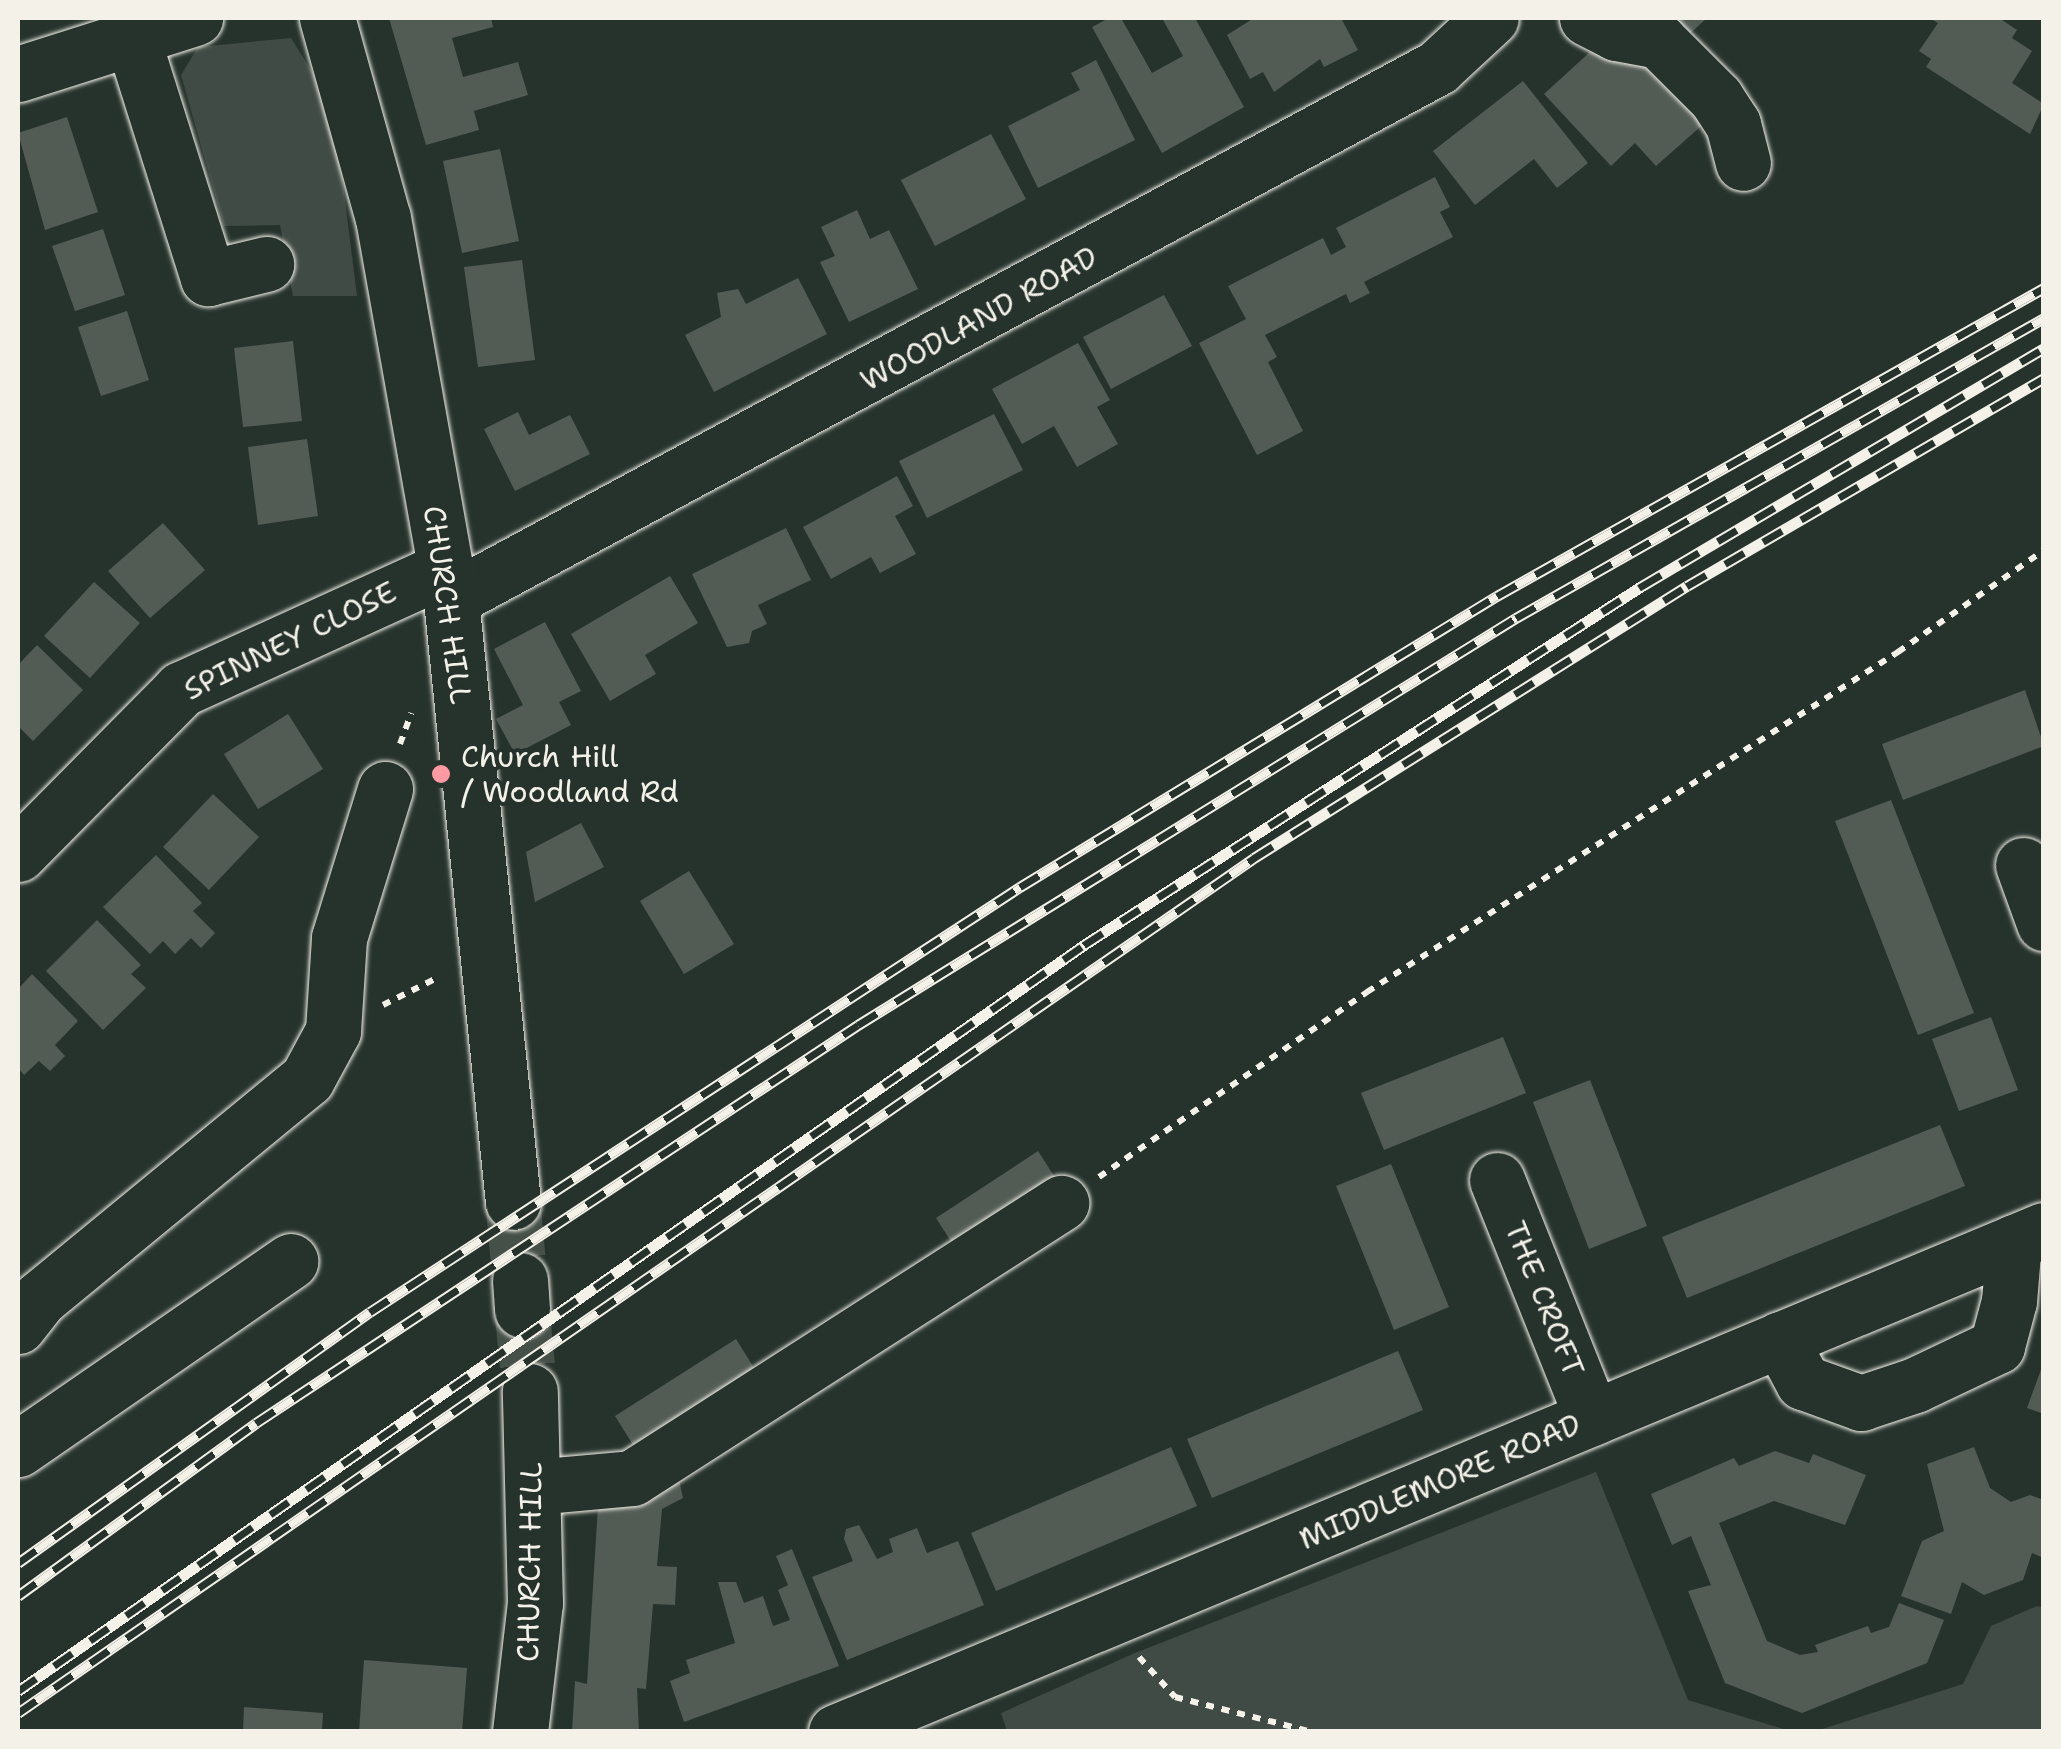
<!DOCTYPE html>
<html>
<head>
<meta charset="utf-8">
<style>
  body { margin:0 }
  #map { position:relative; width:2061px; height:1749px; overflow:hidden; background:#26332d; font-family:"Shantell Sans",sans-serif }
  div>[style] { position:absolute }
  [style*='--x'] { left:calc(var(--x)*1px); top:calc(var(--y)*1px); width:calc(var(--w)*1px); rotate:calc(var(--a)*1deg) }
  .green>* { inset:0; background:#414b45 }
  .building>* { inset:0; background:#525c55 }
  .minor-tunnel>* { height:55px; margin-top:-27.5px; transform-origin:0; background:repeating-linear-gradient(90deg,#455049 0 55px,transparent 0 83px) }
  .path>* { height:6px; margin-top:-3px; transform-origin:0; background:repeating-linear-gradient(90deg,#f4f1e8 0 8px,transparent 0 16px) }
  .roads { filter:drop-shadow(0 0 2px #f4f1e8) drop-shadow(0 0 2px #f4f1e8) }
  .minor>* { height:55px; margin:-27.5px; padding:0 27.5px; transform-origin:27.5px; border-radius:27.5px; background:#26332d }
  .rail>* { height:11px; margin-top:-5.5px; transform-origin:0; background:repeating-linear-gradient(90deg,#26332d 0 22px,#f4f1e8 0 44px); box-sizing:border-box; border-block:2px solid #f4f1e8 }
  .dots>* { width:28px; height:28px; translate:-50% -50%; box-sizing:border-box; border:5px solid #26332d; border-radius:50% }
  span { translate:-50% -50%; white-space:nowrap; text-align:center; line-height:1.15; -webkit-text-stroke:8px #26332d; paint-order:stroke }
  .street-label { font-size:30px; color:#f4f1e8 }
  .poi-label { font-size:30px; color:#f4f1e8 }
  .left { translate:0 -50%; text-align:left }
  .frame { position:absolute; inset:0; border:20px solid #f4f1e8; pointer-events:none }
</style>
</head>
<body>
<div id="map">
  <div class="green">
    <i style="clip-path:polygon(291px 38px,333px 105px,357px 296px,293px 296px,280px 225px,224px 226px,181px 75px,198px 47px)"></i>
    <i style="clip-path:polygon(1596px 1472px,1688px 1700px,1790px 1731px,1007px 1731px,1001px 1713px,1135px 1653px)"></i>
    <i style="clip-path:polygon(2037px 1606px,2043px 1608px,2043px 1731px,1816px 1731px,1963px 1684px,1991px 1626px)"></i>
  </div>
  <div class="building">
    <i style="clip-path:polygon(389px 18px,491px 18px,493px 27px,452px 38px,463px 77px,518px 62px,528px 95px,474px 111px,479px 130px,426px 145px)"></i>
    <i style="clip-path:polygon(1109px 18px,1121px 18px,1152px 73px,1183px 56px,1162px 18px,1195px 18px,1244px 107px,1162px 153px,1092px 27px)"></i>
    <i style="clip-path:polygon(1254px 18px,1341px 18px,1358px 50px,1324px 67px,1320px 59px,1274px 92px,1263px 72px,1250px 79px,1227px 35px)"></i>
    <i style="clip-path:polygon(1663px 18px,1707px 18px,1684px 39px)"></i>
    <i style="clip-path:polygon(1929px 18px,1999px 18px,2017px 30px,2012px 38px,2032px 51px,2012px 83px,2044px 104px,2030px 134px,1926px 67px,1931px 59px,1919px 51px,1938px 23px)"></i>
    <i style="clip-path:polygon(1602px 41px,1623px 64px,1640px 48px,1707px 121px,1656px 166px,1635px 143px,1611px 166px,1544px 94px)"></i>
    <i style="clip-path:polygon(1096px 60px,1135px 140px,1038px 188px,1008px 126px,1080px 90px,1071px 73px)"></i>
    <i style="clip-path:polygon(1523px 81px,1588px 163px,1557px 188px,1534px 159px,1475px 205px,1433px 151px)"></i>
    <i style="clip-path:polygon(67px 117px,98px 212px,45px 230px,18px 133px)"></i>
    <i style="clip-path:polygon(991px 134px,1026px 199px,935px 246px,901px 180px)"></i>
    <i style="clip-path:polygon(500px 149px,519px 241px,462px 253px,443px 161px)"></i>
    <i style="clip-path:polygon(1435px 177px,1450px 207px,1440px 212px,1453px 237px,1364px 282px,1370px 293px,1350px 303px,1346px 294px,1265px 335px,1277px 357px,1268px 362px,1303px 431px,1257px 455px,1199px 343px,1246px 319px,1228px 286px,1323px 238px,1331px 255px,1346px 247px,1336px 228px)"></i>
    <i style="clip-path:polygon(857px 210px,870px 239px,889px 230px,918px 289px,849px 322px,820px 262px,835px 256px,821px 227px)"></i>
    <i style="clip-path:polygon(103px 229px,125px 295px,75px 311px,52px 246px)"></i>
    <i style="clip-path:polygon(522px 260px,535px 360px,478px 367px,464px 267px)"></i>
    <i style="clip-path:polygon(798px 278px,827px 334px,714px 392px,685px 335px,721px 317px,717px 293px,738px 289px,746px 304px)"></i>
    <i style="clip-path:polygon(1164px 295px,1192px 346px,1111px 389px,1083px 337px)"></i>
    <i style="clip-path:polygon(127px 311px,149px 380px,101px 396px,78px 327px)"></i>
    <i style="clip-path:polygon(293px 341px,302px 421px,243px 427px,234px 348px)"></i>
    <i style="clip-path:polygon(1078px 343px,1110px 400px,1097px 407px,1118px 444px,1077px 467px,1054px 426px,1022px 444px,992px 389px)"></i>
    <i style="clip-path:polygon(518px 412px,529px 435px,570px 415px,590px 454px,515px 491px,484px 429px)"></i>
    <i style="clip-path:polygon(994px 414px,1023px 470px,927px 518px,899px 461px)"></i>
    <i style="clip-path:polygon(307px 439px,318px 516px,258px 525px,248px 447px)"></i>
    <i style="clip-path:polygon(897px 476px,913px 506px,895px 516px,916px 554px,880px 573px,871px 557px,831px 579px,803px 527px)"></i>
    <i style="clip-path:polygon(163px 523px,205px 570px,150px 618px,108px 571px)"></i>
    <i style="clip-path:polygon(786px 528px,811px 580px,758px 605px,767px 624px,752px 631px,749px 643px,727px 647px,692px 574px)"></i>
    <i style="clip-path:polygon(670px 576px,698px 623px,645px 655px,656px 674px,610px 701px,571px 634px)"></i>
    <i style="clip-path:polygon(94px 582px,140px 623px,90px 678px,44px 636px)"></i>
    <i style="clip-path:polygon(545px 622px,581px 691px,559px 702px,571px 725px,515px 754px,496px 719px,523px 705px,494px 649px)"></i>
    <i style="clip-path:polygon(37px 645px,83px 690px,33px 741px,18px 726px,18px 665px)"></i>
    <i style="clip-path:polygon(2025px 690px,2044px 746px,1903px 800px,1882px 744px)"></i>
    <i style="clip-path:polygon(288px 714px,323px 769px,258px 809px,224px 754px)"></i>
    <i style="clip-path:polygon(213px 794px,259px 837px,209px 890px,163px 847px)"></i>
    <i style="clip-path:polygon(1891px 800px,1974px 1013px,1918px 1035px,1835px 821px)"></i>
    <i style="clip-path:polygon(581px 823px,604px 867px,535px 902px,526px 852px)"></i>
    <i style="clip-path:polygon(156px 855px,202px 903px,193px 911px,215px 933px,201px 948px,191px 938px,175px 954px,163px 941px,150px 954px,103px 907px)"></i>
    <i style="clip-path:polygon(689px 871px,734px 944px,684px 974px,640px 901px)"></i>
    <i style="clip-path:polygon(97px 920px,141px 965px,131px 974px,146px 988px,103px 1030px,46px 971px)"></i>
    <i style="clip-path:polygon(32px 974px,78px 1021px,55px 1045px,65px 1056px,50px 1071px,39px 1061px,24px 1075px,18px 1068px,18px 989px)"></i>
    <i style="clip-path:polygon(1991px 1017px,2018px 1090px,1959px 1111px,1932px 1039px)"></i>
    <i style="clip-path:polygon(1503px 1037px,1526px 1093px,1384px 1150px,1361px 1093px)"></i>
    <i style="clip-path:polygon(1590px 1080px,1647px 1226px,1589px 1249px,1533px 1102px)"></i>
    <i style="clip-path:polygon(1940px 1125px,1965px 1186px,1687px 1298px,1662px 1237px)"></i>
    <i style="clip-path:polygon(1038px 1151px,1063px 1190px,961px 1257px,936px 1218px)"></i>
    <i style="clip-path:polygon(1391px 1164px,1449px 1307px,1394px 1330px,1336px 1186px)"></i>
    <i style="clip-path:polygon(736px 1339px,756px 1371px,635px 1448px,615px 1416px)"></i>
    <i style="clip-path:polygon(1398px 1351px,1423px 1410px,1212px 1498px,1187px 1439px)"></i>
    <i style="clip-path:polygon(2043px 1364px,2044px 1364px,2044px 1414px,2027px 1408px)"></i>
    <i style="clip-path:polygon(1171px 1447px,1197px 1506px,996px 1591px,971px 1533px)"></i>
    <i style="clip-path:polygon(1974px 1447px,1990px 1488px,2011px 1502px,2030px 1495px,2044px 1500px,2044px 1558px,2032px 1553px,2023px 1580px,1984px 1595px,1962px 1582px,1951px 1614px,1901px 1596px,1922px 1541px,1944px 1531px,1927px 1464px)"></i>
    <i style="clip-path:polygon(1775px 1451px,1809px 1463px,1813px 1454px,1866px 1475px,1845px 1525px,1774px 1501px,1719px 1523px,1767px 1641px,1800px 1655px,1818px 1652px,1815px 1645px,1868px 1626px,1871px 1633px,1889px 1627px,1899px 1603px,1944px 1620px,1927px 1663px,1802px 1713px,1725px 1683px,1688px 1591px,1711px 1585px,1691px 1536px,1672px 1545px,1651px 1494px,1734px 1458px,1739px 1466px)"></i>
    <i style="clip-path:polygon(675px 1462px,683px 1498px,662px 1509px,657px 1566px,677px 1567px,675px 1605px,653px 1604px,646px 1689px,637px 1688px,639px 1732px,572px 1732px,575px 1681px,587px 1684px,598px 1506px)"></i>
    <i style="clip-path:polygon(859px 1525px,877px 1559px,893px 1552px,889px 1539px,917px 1528px,927px 1553px,958px 1541px,984px 1605px,847px 1660px,812px 1577px,853px 1561px,844px 1539px,846px 1529px)"></i>
    <i style="clip-path:polygon(792px 1549px,839px 1666px,684px 1722px,670px 1681px,690px 1673px,686px 1660px,735px 1643px,718px 1582px,736px 1582px,744px 1603px,763px 1596px,773px 1626px,790px 1620px,778px 1590px,788px 1585px,776px 1556px)"></i>
    <i style="clip-path:polygon(364px 1660px,467px 1668px,462px 1732px,359px 1732px)"></i>
    <i style="clip-path:polygon(244px 1707px,323px 1713px,322px 1732px,243px 1732px)"></i>
  </div>
  <div class="minor-tunnel">
    <i style="--x:513;--y:1202;--w:78;--a:84.9"></i>
    <i style="--x:522;--y:1310;--w:81;--a:84.4"></i>
  </div>
  <div class="path">
    <i style="--x:400;--y:744;--w:33;--a:-70"></i>
    <i style="--x:383;--y:1005;--w:63;--a:-26.6"></i>
    <i style="--x:1099;--y:1177;--w:326;--a:-34.6"></i>
    <i style="--x:1367;--y:992;--w:631;--a:-32.63"></i>
    <i style="--x:1898;--y:652;--w:178;--a:-34.9"></i>
    <i style="--x:1139;--y:1657;--w:54;--a:48"></i>
    <i style="--x:1175;--y:1697;--w:141;--a:14.3"></i>
  </div>
  <div class="roads">
    <div class="minor">
      <i style="--x:126;--y:18;--w:273;--a:72.5"></i>
      <i style="--x:208;--y:278;--w:60;--a:-13.6"></i>
      <i style="--x:327;--y:18;--w:208;--a:74.4"></i>
      <i style="--x:383;--y:218;--w:387;--a:79.9"></i>
      <i style="--x:451;--y:599;--w:606;--a:84.13"></i>
      <i style="--x:1587;--y:18;--w:33;--a:27"></i>
      <i style="--x:1616;--y:33;--w:44;--a:10.5"></i>
      <i style="--x:1659;--y:41;--w:81;--a:45"></i>
      <i style="--x:1716;--y:98;--w:31;--a:57"></i>
      <i style="--x:1733;--y:124;--w:40;--a:75.6"></i>
      <i style="--x:18;--y:74;--w:186;--a:-17.6"></i>
      <i style="--x:451;--y:599;--w:1121;--a:-28.32"></i>
      <i style="--x:1438;--y:67;--w:72;--a:-42.8"></i>
      <i style="--x:18;--y:854;--w:232;--a:-45.3"></i>
      <i style="--x:181;--y:689;--w:291;--a:-24.5"></i>
      <i style="--x:2023;--y:865;--w:62;--a:70.1"></i>
      <i style="--x:1497;--y:1180;--w:256;--a:68.2"></i>
      <i style="--x:520;--y:1280;--w:30;--a:86"></i>
      <i style="--x:18;--y:1326;--w:34;--a:-52"></i>
      <i style="--x:39;--y:1299;--w:347;--a:-39.4"></i>
      <i style="--x:307;--y:1079;--w:55;--a:-61.6"></i>
      <i style="--x:333;--y:1031;--w:93;--a:-86.3"></i>
      <i style="--x:339;--y:938;--w:156;--a:-72.8"></i>
      <i style="--x:1780;--y:1339;--w:49;--a:61.9"></i>
      <i style="--x:1803;--y:1382;--w:62;--a:19.9"></i>
      <i style="--x:1861;--y:1403;--w:57;--a:-18.4"></i>
      <i style="--x:1915;--y:1385;--w:91;--a:-25.4"></i>
      <i style="--x:1997;--y:1346;--w:47;--a:-75.1"></i>
      <i style="--x:2009;--y:1301;--w:59;--a:-85.2"></i>
      <i style="--x:18;--y:1449;--w:331;--a:-34.6"></i>
      <i style="--x:533;--y:1487;--w:99;--a:-5.2"></i>
      <i style="--x:632;--y:1478;--w:510;--a:-32.66"></i>
      <i style="--x:520;--y:1732;--w:130;--a:-83.4"></i>
      <i style="--x:535;--y:1603;--w:212;--a:-91.4"></i>
      <i style="--x:836;--y:1732;--w:1308;--a:-22.57"></i>
    </div>
  </div>
  <div class="rail">
    <i style="--x:18;--y:1563;--w:432;--a:-35.5"></i>
    <i style="--x:370;--y:1312;--w:777;--a:-33.18"></i>
    <i style="--x:1020;--y:887;--w:559;--a:-31.39"></i>
    <i style="--x:1497;--y:596;--w:628;--a:-29.38"></i>
    <i style="--x:18;--y:1596;--w:294;--a:-36"></i>
    <i style="--x:256;--y:1423;--w:722;--a:-33.47"></i>
    <i style="--x:858;--y:1025;--w:774;--a:-31.74"></i>
    <i style="--x:1516;--y:618;--w:607;--a:-29.6"></i>
    <i style="--x:18;--y:1691;--w:1301;--a:-34.98"></i>
    <i style="--x:1084;--y:945;--w:664;--a:-32.76"></i>
    <i style="--x:1642;--y:586;--w:467;--a:-30.6"></i>
    <i style="--x:18;--y:1713;--w:1503;--a:-34.67"></i>
    <i style="--x:1254;--y:858;--w:511;--a:-32.14"></i>
    <i style="--x:1687;--y:586;--w:413;--a:-30.2"></i>
  </div>
  <div class="dots">
    <i style="left:441px;top:774px;background:#ff9aa2"></i>
  </div>
  <div class="street-label">
    <span style="left:979px;top:319px;rotate:-29deg">WOODLAND ROAD</span>
    <span style="left:447px;top:605px;rotate:82deg">CHURCH HILL</span>
    <span style="left:290px;top:641px;rotate:-26deg">SPINNEY CLOSE</span>
    <span style="left:1544px;top:1299px;rotate:68deg">THE CROFT</span>
    <span style="left:1440px;top:1482px;rotate:-23deg">MIDDLEMORE ROAD</span>
    <span style="left:530px;top:1562px;rotate:-89deg">CHURCH HILL</span>
  </div>
  <div class="poi-label">
    <span class="left" style="left:461px;top:774px">Church Hill<br>/ Woodland Rd</span>
  </div>
  <div class="frame"></div>
</div>
</body>
</html>
